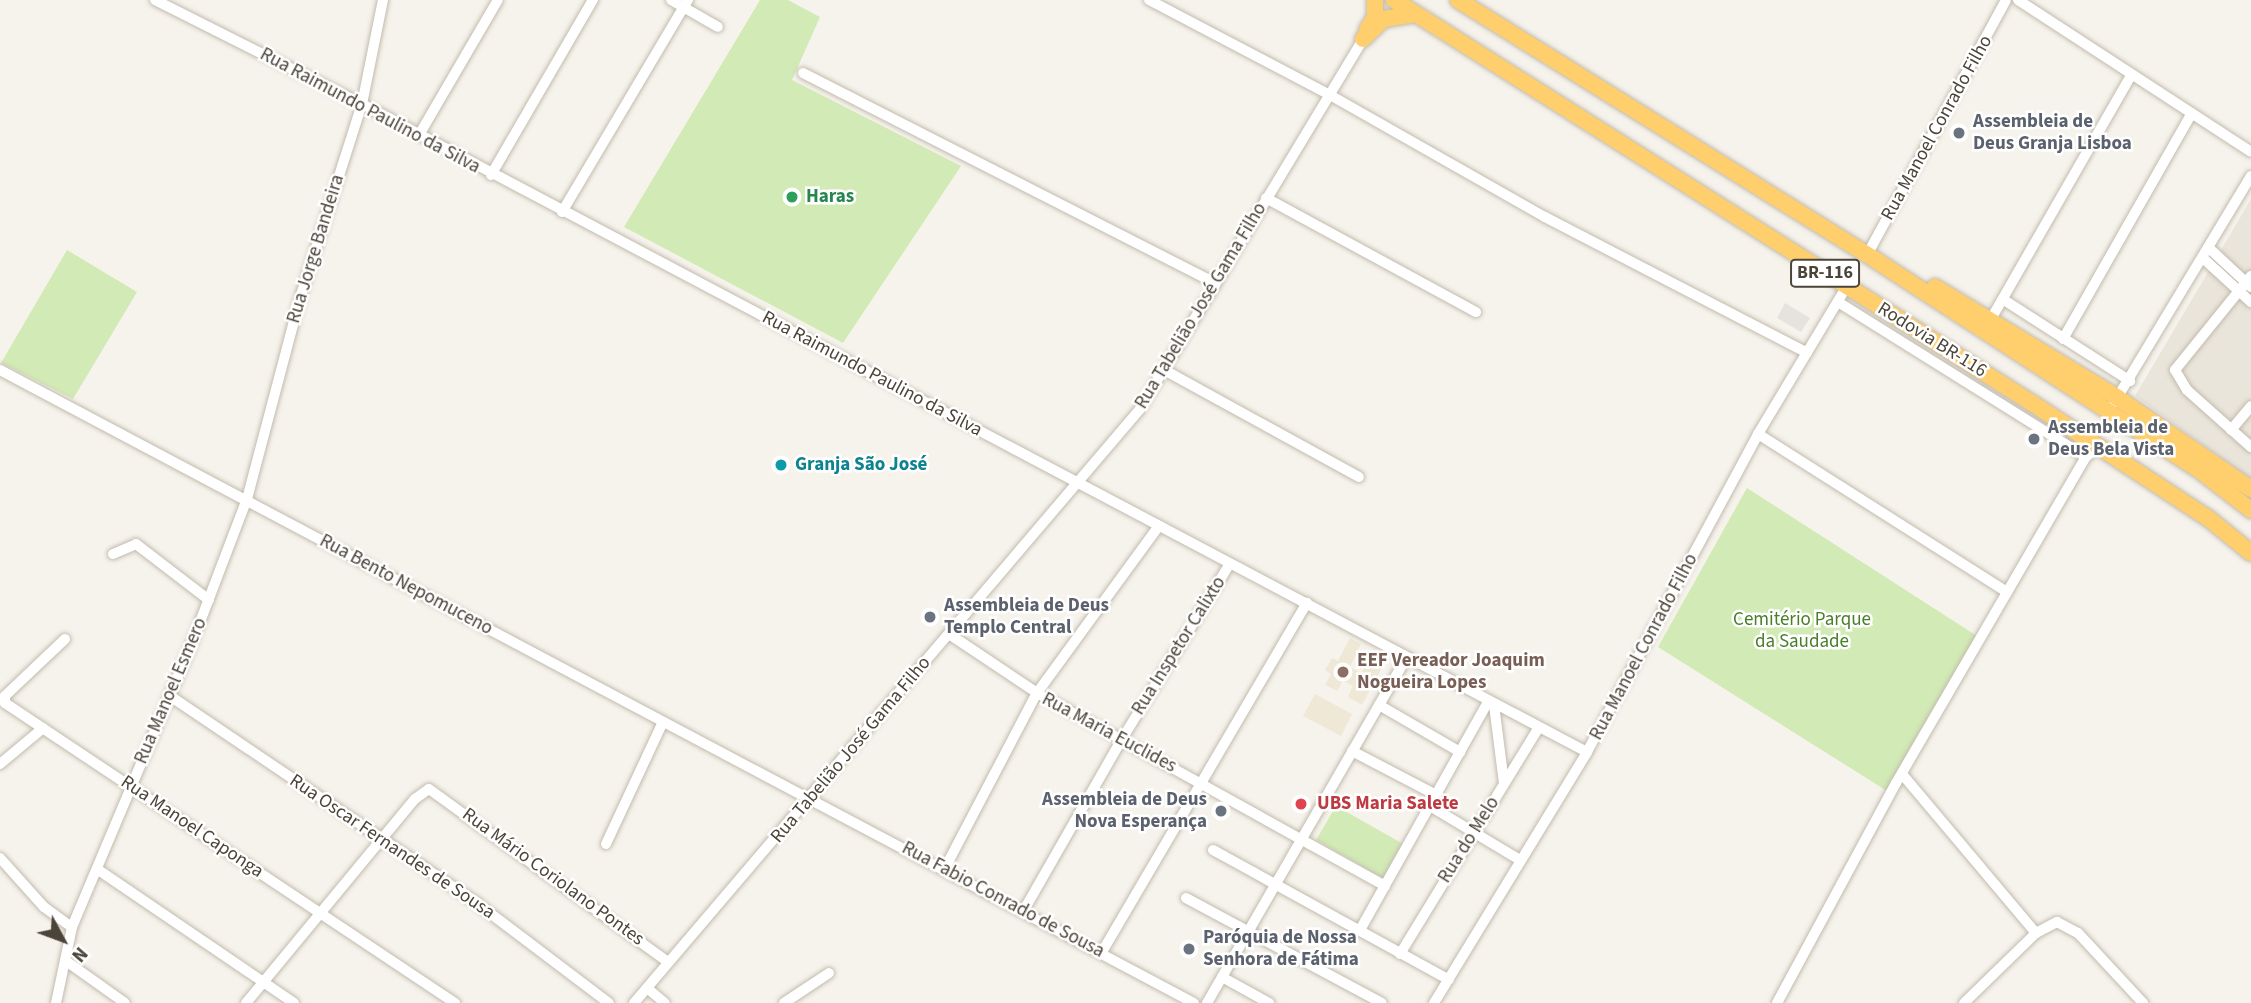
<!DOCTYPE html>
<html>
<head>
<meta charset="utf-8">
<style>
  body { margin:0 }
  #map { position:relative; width:2251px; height:1003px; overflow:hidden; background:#f6f3ec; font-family:"Source Sans 3",sans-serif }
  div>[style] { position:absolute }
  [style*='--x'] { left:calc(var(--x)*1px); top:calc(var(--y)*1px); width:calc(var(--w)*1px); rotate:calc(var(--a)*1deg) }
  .residential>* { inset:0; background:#eae5da }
  .industrial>* { inset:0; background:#e6e2dd }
  .education>* { inset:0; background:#efe8d6 }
  .green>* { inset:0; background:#d2eab5 }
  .roads { filter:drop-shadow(0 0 2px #c2bbae) drop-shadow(0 0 2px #c2bbae) }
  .minor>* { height:10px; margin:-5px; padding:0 5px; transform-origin:5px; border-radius:5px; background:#fff }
  .highway>* { height:16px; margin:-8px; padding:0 8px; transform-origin:8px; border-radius:8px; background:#ffcf6e }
  .dots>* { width:19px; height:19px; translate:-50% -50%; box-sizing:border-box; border:4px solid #fff; border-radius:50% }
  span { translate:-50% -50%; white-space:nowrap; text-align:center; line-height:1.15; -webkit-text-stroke:5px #fff; paint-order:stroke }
  .shield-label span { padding:2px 5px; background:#fff; border:2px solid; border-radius:5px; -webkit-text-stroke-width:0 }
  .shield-label { font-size:18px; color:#4b4439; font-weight:700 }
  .street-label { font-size:19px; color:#4b4439 }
  .worship-label { font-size:19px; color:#5b616d; font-weight:700 }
  .left { translate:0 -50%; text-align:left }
  .right { translate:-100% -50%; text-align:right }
  .leisure-label { font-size:19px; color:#27864d; font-weight:700 }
  .culture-label { font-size:19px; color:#0d838f; font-weight:700 }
  .park-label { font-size:19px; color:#4a7f2a }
  .education-label { font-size:19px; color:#785e54; font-weight:700 }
  .health-label { font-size:19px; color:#be3a42; font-weight:700 }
  .north { position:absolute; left:28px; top:905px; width:70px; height:70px; -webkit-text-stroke:5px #fff; paint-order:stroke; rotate:131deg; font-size:19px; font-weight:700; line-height:28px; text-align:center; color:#4b4439 }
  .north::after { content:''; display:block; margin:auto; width:24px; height:32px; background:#4b4439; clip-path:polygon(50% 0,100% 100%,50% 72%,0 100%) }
</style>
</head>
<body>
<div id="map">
  <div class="residential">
    <i style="clip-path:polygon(2251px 199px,2251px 479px,2135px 396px)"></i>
  </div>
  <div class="industrial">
    <i style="clip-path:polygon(1785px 303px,1810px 318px,1801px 332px,1777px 318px)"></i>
  </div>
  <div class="education">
    <i style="clip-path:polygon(1350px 638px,1361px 644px,1350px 667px,1361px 673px,1373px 651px,1387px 658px,1362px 705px,1348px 697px,1353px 686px,1343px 681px,1337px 691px,1325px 685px,1331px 674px,1325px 670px,1332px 658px,1338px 661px)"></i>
    <i style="clip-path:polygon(1315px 694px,1352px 714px,1341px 736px,1303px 716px)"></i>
  </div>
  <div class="green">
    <i style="clip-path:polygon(760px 0,788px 0,820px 17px,792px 80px,961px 166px,843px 343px,624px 227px)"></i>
    <i style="clip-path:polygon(67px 250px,137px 292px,73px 399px,1px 363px)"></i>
    <i style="clip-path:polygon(1747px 488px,1977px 636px,1887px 791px,1658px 647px)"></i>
    <i style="clip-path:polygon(1336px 806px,1405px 845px,1386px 880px,1316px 840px)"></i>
  </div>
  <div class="roads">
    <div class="minor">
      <i style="--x:155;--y:0;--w:232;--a:26.7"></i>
      <i style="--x:362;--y:104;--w:1386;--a:27.88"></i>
      <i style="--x:671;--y:0;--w:54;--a:29.9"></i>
      <i style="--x:1149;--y:0;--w:204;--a:27.7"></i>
      <i style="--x:1330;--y:95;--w:247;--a:29.6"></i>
      <i style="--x:1545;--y:217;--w:295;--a:27.4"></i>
      <i style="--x:2018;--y:0;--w:278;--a:33.1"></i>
      <i style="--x:803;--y:73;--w:463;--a:27"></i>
      <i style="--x:419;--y:135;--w:156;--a:-59.7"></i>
      <i style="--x:491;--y:175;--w:203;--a:-59.8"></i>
      <i style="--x:1266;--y:198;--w:239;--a:28.5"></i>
      <i style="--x:562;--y:212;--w:247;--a:-59.3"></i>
      <i style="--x:2210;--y:249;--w:56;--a:42.8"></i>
      <i style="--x:1867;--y:255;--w:290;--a:-61.4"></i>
      <i style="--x:2204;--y:259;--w:64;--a:42.5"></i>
      <i style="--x:2251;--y:276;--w:121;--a:129"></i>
      <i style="--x:2175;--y:370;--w:23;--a:59"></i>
      <i style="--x:2187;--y:390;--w:86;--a:41.7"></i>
      <i style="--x:2004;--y:300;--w:150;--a:32.7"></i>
      <i style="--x:1838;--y:302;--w:292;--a:32"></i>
      <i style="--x:1991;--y:319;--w:280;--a:-60.1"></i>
      <i style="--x:2063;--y:339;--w:257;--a:-60.3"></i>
      <i style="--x:0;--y:370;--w:1351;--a:27.93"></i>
      <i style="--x:1166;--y:371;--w:220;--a:28.8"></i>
      <i style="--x:2114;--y:403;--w:265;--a:-58.9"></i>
      <i style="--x:2231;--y:430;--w:31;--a:-50"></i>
      <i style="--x:1758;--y:434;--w:295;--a:32.4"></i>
      <i style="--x:113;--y:554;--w:25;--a:-23"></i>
      <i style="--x:136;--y:544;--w:92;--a:37.5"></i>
      <i style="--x:949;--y:634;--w:106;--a:33.8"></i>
      <i style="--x:1037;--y:693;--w:398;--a:29"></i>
      <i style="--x:65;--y:639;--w:83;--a:136.5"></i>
      <i style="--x:5;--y:696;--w:7;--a:90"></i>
      <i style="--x:5;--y:703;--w:541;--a:33.69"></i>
      <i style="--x:170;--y:696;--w:372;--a:34"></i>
      <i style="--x:478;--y:904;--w:164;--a:37.1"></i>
      <i style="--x:1379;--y:705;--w:94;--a:30.1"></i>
      <i style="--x:1494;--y:705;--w:79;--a:82.7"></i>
      <i style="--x:1352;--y:751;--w:95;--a:27.6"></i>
      <i style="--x:0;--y:764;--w:56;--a:-39.9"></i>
      <i style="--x:1902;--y:774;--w:208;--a:49.9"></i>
      <i style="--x:1430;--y:806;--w:105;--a:31"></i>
      <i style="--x:606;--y:844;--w:132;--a:-65"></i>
      <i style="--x:1213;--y:850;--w:269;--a:28.8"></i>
      <i style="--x:0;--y:858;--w:66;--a:48.1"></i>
      <i style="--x:44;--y:907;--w:34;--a:36"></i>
      <i style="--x:945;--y:868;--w:198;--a:-62.3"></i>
      <i style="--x:1037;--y:693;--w:207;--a:-53.9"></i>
      <i style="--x:97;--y:869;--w:238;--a:34.2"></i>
      <i style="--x:1186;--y:898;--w:222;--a:28.2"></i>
      <i style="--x:1024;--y:910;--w:197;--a:-60.2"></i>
      <i style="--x:1122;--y:739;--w:204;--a:-58.4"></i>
      <i style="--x:1360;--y:930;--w:261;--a:-60.7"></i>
      <i style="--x:1102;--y:952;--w:405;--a:-59.6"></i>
      <i style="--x:1400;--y:954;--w:266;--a:-58.5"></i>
      <i style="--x:66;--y:961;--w:72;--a:35.4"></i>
      <i style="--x:1222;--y:977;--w:54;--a:29"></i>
      <i style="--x:647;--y:988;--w:23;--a:40"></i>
      <i style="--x:56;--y:1003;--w:78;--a:-78.1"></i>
      <i style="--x:72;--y:927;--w:308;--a:-67.1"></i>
      <i style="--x:192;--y:643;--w:154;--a:-69.1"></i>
      <i style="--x:247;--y:499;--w:211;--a:-75.2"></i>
      <i style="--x:301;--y:295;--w:201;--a:-72.3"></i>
      <i style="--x:362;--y:104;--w:106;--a:-78.6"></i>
      <i style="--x:246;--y:1003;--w:265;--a:-50.4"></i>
      <i style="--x:415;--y:799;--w:17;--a:-36"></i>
      <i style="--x:429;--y:789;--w:295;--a:35.9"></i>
      <i style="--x:634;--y:1003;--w:780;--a:-49.57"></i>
      <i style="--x:1140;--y:409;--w:432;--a:-58.9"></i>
      <i style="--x:784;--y:1003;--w:54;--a:-33.7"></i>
      <i style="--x:1207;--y:1003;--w:397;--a:-60"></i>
      <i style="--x:1434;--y:1003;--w:294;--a:-58.6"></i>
      <i style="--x:1587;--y:752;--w:361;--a:-61.7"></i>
      <i style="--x:1758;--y:434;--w:173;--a:-59"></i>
      <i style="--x:1777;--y:1003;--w:250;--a:-61.6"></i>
      <i style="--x:1896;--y:783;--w:377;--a:-59.8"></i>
      <i style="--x:2086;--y:457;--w:16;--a:-40"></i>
      <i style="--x:1964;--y:1003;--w:100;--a:-44.2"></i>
      <i style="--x:2036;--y:933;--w:24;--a:-28"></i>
      <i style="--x:2057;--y:922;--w:24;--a:28"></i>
      <i style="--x:2078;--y:933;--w:96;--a:47.1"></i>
    </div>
    <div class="highway">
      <i style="--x:1394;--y:0;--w:755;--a:32.28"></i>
      <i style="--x:2032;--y:403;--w:210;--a:33.2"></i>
      <i style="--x:2208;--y:518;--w:55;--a:39.1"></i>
      <i style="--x:1458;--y:0;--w:494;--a:31.9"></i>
      <i style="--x:1877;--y:261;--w:389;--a:33"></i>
      <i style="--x:2203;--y:473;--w:61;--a:37.6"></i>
      <i style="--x:1367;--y:30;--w:15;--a:-58"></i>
      <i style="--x:1375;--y:17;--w:17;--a:-90"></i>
      <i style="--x:1363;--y:39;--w:29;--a:-44"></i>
      <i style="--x:1384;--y:19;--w:30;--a:-9"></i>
      <i style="--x:1935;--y:287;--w:214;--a:31.2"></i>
      <i style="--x:2118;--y:398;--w:161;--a:34.4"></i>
    </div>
  </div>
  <div class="dots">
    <i style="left:1959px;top:133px;background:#6b7280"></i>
    <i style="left:792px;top:197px;background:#2e9e5b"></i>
    <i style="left:2034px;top:439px;background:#6b7280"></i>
    <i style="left:781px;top:465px;background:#0f9aa8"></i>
    <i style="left:930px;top:617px;background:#6b7280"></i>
    <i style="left:1343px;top:672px;background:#8d6e63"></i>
    <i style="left:1301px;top:804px;background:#e0444e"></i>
    <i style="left:1221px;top:811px;background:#6b7280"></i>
    <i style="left:1189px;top:949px;background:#6b7280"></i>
  </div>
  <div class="shield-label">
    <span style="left:1825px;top:273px">BR-116</span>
  </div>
  <div class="street-label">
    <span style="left:370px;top:111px;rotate:28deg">Rua Raimundo Paulino da Silva</span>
    <span style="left:1937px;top:128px;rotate:-61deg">Rua Manoel Conrado Filho</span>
    <span style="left:316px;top:249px;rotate:-73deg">Rua Jorge Bandeira</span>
    <span style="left:1201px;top:306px;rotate:-59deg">Rua Tabelião José Gama Filho</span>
    <span style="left:1932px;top:340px;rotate:32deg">Rodovia BR-116</span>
    <span style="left:872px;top:374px;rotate:28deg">Rua Raimundo Paulino da Silva</span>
    <span style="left:406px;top:585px;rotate:28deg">Rua Bento Nepomuceno</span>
    <span style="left:1179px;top:646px;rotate:-58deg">Rua Inspetor Calixto</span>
    <span style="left:1644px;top:647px;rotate:-62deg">Rua Manoel Conrado Filho</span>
    <span style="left:171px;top:691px;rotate:-67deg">Rua Manoel Esmero</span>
    <span style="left:1109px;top:733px;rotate:28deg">Rua Maria Euclides</span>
    <span style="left:851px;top:750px;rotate:-50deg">Rua Tabelião José Gama Filho</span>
    <span style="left:192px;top:827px;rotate:34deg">Rua Manoel Caponga</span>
    <span style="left:1469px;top:840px;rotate:-58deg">Rua do Melo</span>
    <span style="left:392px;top:847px;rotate:34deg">Rua Oscar Fernandes de Sousa</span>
    <span style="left:553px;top:877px;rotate:36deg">Rua Mário Coriolano Pontes</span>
    <span style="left:1003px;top:900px;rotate:28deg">Rua Fabio Conrado de Sousa</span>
  </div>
  <div class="worship-label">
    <span class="left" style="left:1973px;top:133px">Assembleia de<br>Deus Granja Lisboa</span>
    <span class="left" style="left:2048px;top:439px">Assembleia de<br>Deus Bela Vista</span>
    <span class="left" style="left:944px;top:617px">Assembleia de Deus<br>Templo Central</span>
    <span class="right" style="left:1207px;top:811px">Assembleia de Deus<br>Nova Esperança</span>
    <span class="left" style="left:1203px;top:949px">Paróquia de Nossa<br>Senhora de Fátima</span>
  </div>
  <div class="leisure-label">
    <span class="left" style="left:806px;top:197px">Haras</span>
  </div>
  <div class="culture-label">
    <span class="left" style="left:795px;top:465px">Granja São José</span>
  </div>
  <div class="park-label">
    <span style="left:1802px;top:631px">Cemitério Parque<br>da Saudade</span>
  </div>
  <div class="education-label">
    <span class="left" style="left:1357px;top:672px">EEF Vereador Joaquim<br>Nogueira Lopes</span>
  </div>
  <div class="health-label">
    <span class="left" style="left:1317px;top:804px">UBS Maria Salete</span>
  </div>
  <div class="north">N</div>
</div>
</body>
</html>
